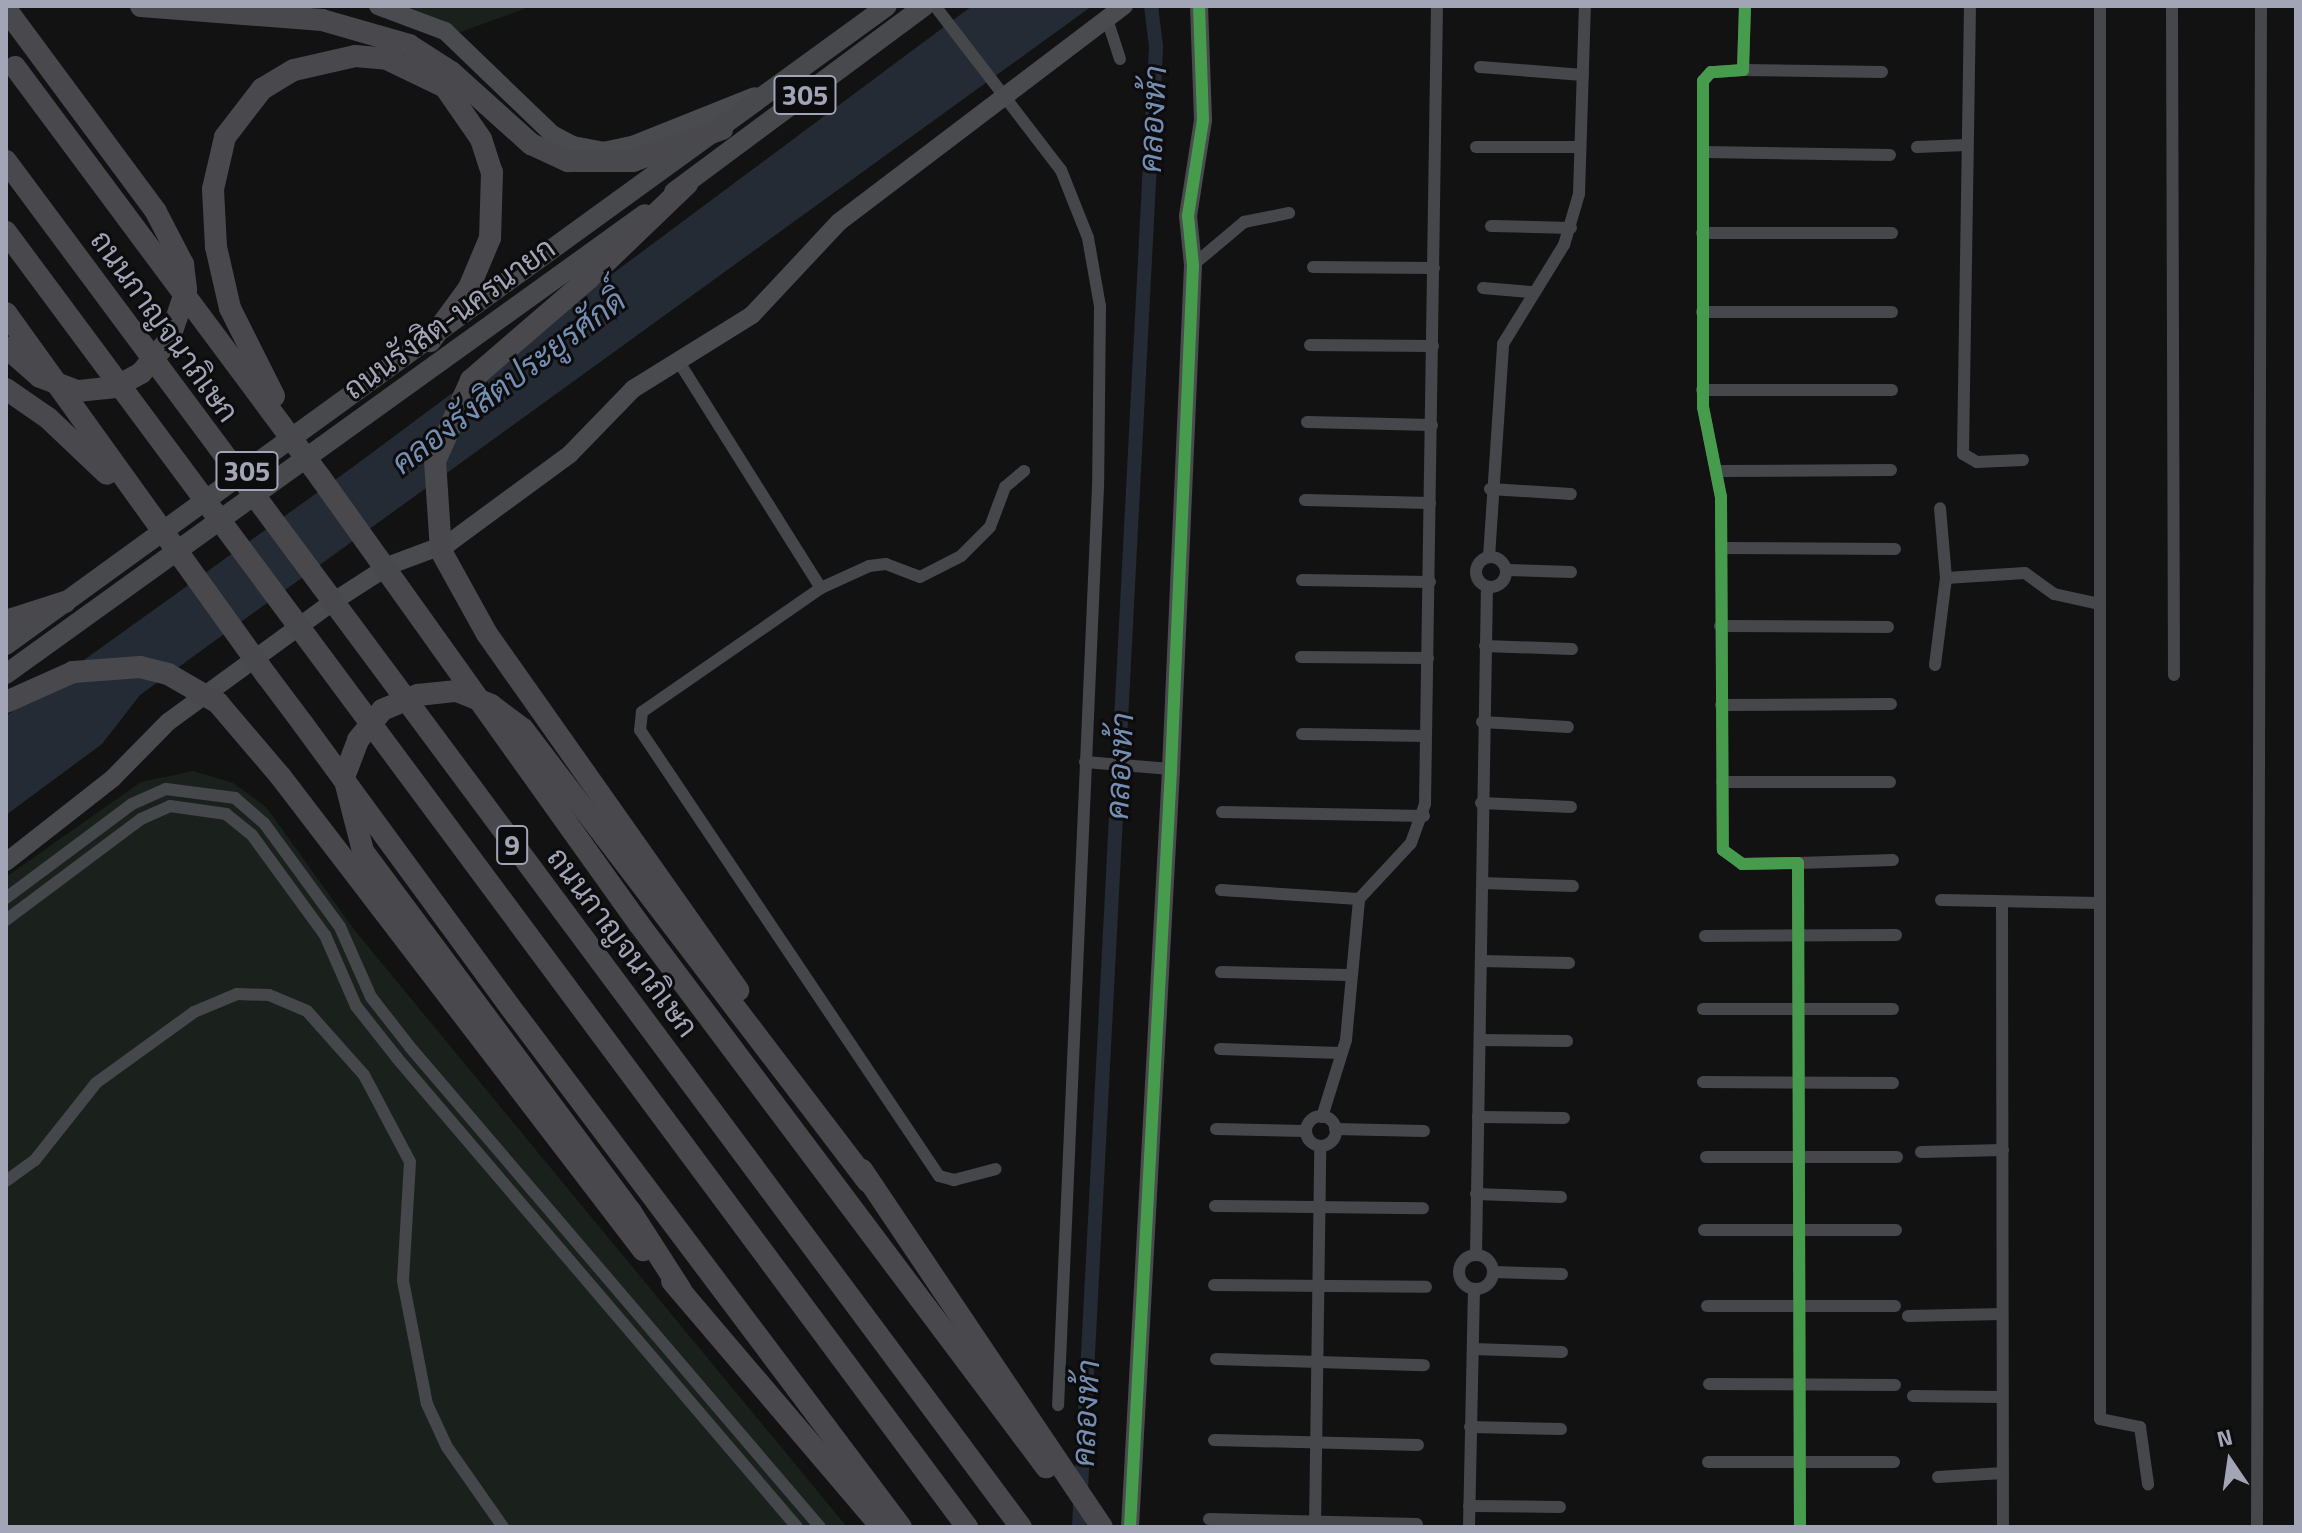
<!DOCTYPE html>
<html>
<head>
<meta charset="utf-8">
<style>
  body { margin:0 }
  #map { position:relative; width:2302px; height:1533px; overflow:hidden; background:#121212; font-family:"Titillium Web",Sarabun,sans-serif }
  div>[style] { position:absolute }
  [style*='--x'] { left:calc(var(--x)*1px); top:calc(var(--y)*1px); width:calc(var(--w)*1px); rotate:calc(var(--a)*1deg) }
  .green>* { inset:0; background:#1a211c }
  .water>* { inset:0; background:#252b34 }
  .canal>* { height:14px; margin:-7px; padding:0 7px; transform-origin:7px; border-radius:7px; background:#252b34 }
  .street>* { height:12px; margin:-6px; padding:0 6px; transform-origin:6px; border-radius:6px; background:#46474b }
  .street>.ring { margin:-6px; padding:0; box-sizing:content-box; background:none; border:12px solid #46474b; border-radius:50% }
  .secondary>* { height:18px; margin:-9px; padding:0 9px; transform-origin:9px; border-radius:9px; background:#4a4b4f }
  .primary>* { height:20px; margin:-10px; padding:0 10px; transform-origin:10px; border-radius:10px; background:#48494d }
  .highway>* { height:22px; margin:-11px; padding:0 11px; transform-origin:11px; border-radius:11px; background:#49494d }
  .highway-bridge>* { height:22px; margin:-11px; padding:0 11px; transform-origin:11px; border-radius:11px; background:#49494d }
  .cycleway>* { height:12px; margin:-6px; padding:0 6px; transform-origin:6px; border-radius:6px; background:#469c4c }
  span { translate:-50% -50%; white-space:nowrap; text-align:center; line-height:1.15; -webkit-text-stroke:6px #0c0c0e; paint-order:stroke }
  .shield-label span { padding:2px 6px; background:#0c0c0e; border:2px solid; border-radius:6px; -webkit-text-stroke-width:0 }
  .shield-label { font-size:28px; color:#a1a5b5; font-weight:700 }
  .street-label { font-size:30px; color:#a1a5b5 }
  .water-label { font-size:32px; color:#758fb3; font-style:italic }
  .frame { position:absolute; inset:0; border:8px solid #a1a5b5; pointer-events:none }
  .north { position:absolute; left:2190px; top:1421px; width:80px; height:80px; -webkit-text-stroke:6px #0c0c0e; paint-order:stroke; rotate:347deg; font-size:22px; font-weight:700; line-height:32px; text-align:center; color:#a1a5b5 }
  .north::after { content:''; display:block; margin:auto; width:28px; height:36px; background:#a1a5b5; clip-path:polygon(50% 0,100% 100%,50% 72%,0 100%) }
</style>
</head>
<body>
<div id="map">
  <div class="green">
    <i style="clip-path:polygon(401px 6px,532px 6px,458px 33px)"></i>
    <i style="clip-path:polygon(193px 771px,233px 783px,266px 807px,356px 932px,847px 1527px,6px 1527px,6px 877px,141px 782px)"></i>
  </div>
  <div class="water">
    <i style="clip-path:polygon(972px 6px,1092px 6px,140px 695px,102px 744px,6px 815px,6px 716px,353px 467px)"></i>
  </div>
  <div class="canal">
    <i style="--x:1079;--y:1527;--w:1483;--a:-87.02"></i>
    <i style="--x:1156;--y:46;--w:40;--a:-97.1"></i>
  </div>
  <div class="street">
    <i style="--x:935;--y:6;--w:207;--a:52.5"></i>
    <i style="--x:1061;--y:170;--w:73;--a:68.3"></i>
    <i style="--x:1088;--y:238;--w:69;--a:80"></i>
    <i style="--x:1100;--y:306;--w:181;--a:90.6"></i>
    <i style="--x:1098;--y:487;--w:919;--a:92.49"></i>
    <i style="--x:1745;--y:6;--w:64;--a:91.8"></i>
    <i style="--x:1743;--y:70;--w:32;--a:176"></i>
    <i style="--x:1711;--y:72;--w:12;--a:132"></i>
    <i style="--x:1703;--y:81;--w:326;--a:90"></i>
    <i style="--x:1703;--y:407;--w:92;--a:78.7"></i>
    <i style="--x:1721;--y:497;--w:353;--a:89.7"></i>
    <i style="--x:1723;--y:850;--w:24;--a:36"></i>
    <i style="--x:1742;--y:864;--w:56;--a:-1"></i>
    <i style="--x:1798;--y:863;--w:664;--a:89.83"></i>
    <i style="--x:1970;--y:6;--w:448;--a:90.9"></i>
    <i style="--x:1963;--y:454;--w:16;--a:30"></i>
    <i style="--x:1977;--y:462;--w:46;--a:-2.5"></i>
    <i style="--x:2100;--y:6;--w:1413;--a:90"></i>
    <i style="--x:2100;--y:1419;--w:41;--a:11.3"></i>
    <i style="--x:2140;--y:1427;--w:58;--a:82"></i>
    <i style="--x:2172;--y:6;--w:669;--a:89.83"></i>
    <i style="--x:1107;--y:19;--w:42;--a:72"></i>
    <i style="--x:1480;--y:67;--w:103;--a:4.4"></i>
    <i style="--x:1743;--y:70;--w:139;--a:0.8"></i>
    <i style="--x:1476;--y:147;--w:104;--a:0"></i>
    <i style="--x:1917;--y:147;--w:49;--a:-2.3"></i>
    <i style="--x:1704;--y:152;--w:186;--a:0.9"></i>
    <i style="--x:1491;--y:226;--w:80;--a:1.4"></i>
    <i style="--x:1702;--y:233;--w:190;--a:0"></i>
    <i style="--x:1193;--y:265;--w:67;--a:-40.1"></i>
    <i style="--x:1244;--y:222;--w:46;--a:-11.3"></i>
    <i style="--x:1313;--y:267;--w:121;--a:0.5"></i>
    <i style="--x:1483;--y:288;--w:48;--a:4.8"></i>
    <i style="--x:1702;--y:312;--w:190;--a:0"></i>
    <i style="--x:1310;--y:345;--w:123;--a:0.5"></i>
    <i style="--x:679;--y:362;--w:267;--a:57.9"></i>
    <i style="--x:821;--y:588;--w:218;--a:145.3"></i>
    <i style="--x:642;--y:712;--w:18;--a:96"></i>
    <i style="--x:640;--y:730;--w:537;--a:56.16"></i>
    <i style="--x:939;--y:1176;--w:16;--a:15"></i>
    <i style="--x:954;--y:1180;--w:43;--a:-14.7"></i>
    <i style="--x:1702;--y:390;--w:190;--a:0"></i>
    <i style="--x:1307;--y:422;--w:125;--a:1.4"></i>
    <i style="--x:1719;--y:471;--w:172;--a:-0.3"></i>
    <i style="--x:1490;--y:489;--w:81;--a:3.5"></i>
    <i style="--x:1305;--y:500;--w:125;--a:1.4"></i>
    <i style="--x:1721;--y:548;--w:174;--a:0.3"></i>
    <i class="ring" style="left:1476px;top:557px;width:18px;height:18px"></i>
    <i style="--x:1489;--y:557;--w:213;--a:-86.2"></i>
    <i style="--x:1503;--y:344;--w:116;--a:-58.4"></i>
    <i style="--x:1564;--y:245;--w:53;--a:-73.6"></i>
    <i style="--x:1579;--y:194;--w:188;--a:-88.2"></i>
    <i style="--x:1507;--y:570;--w:64;--a:1.8"></i>
    <i style="--x:1946;--y:578;--w:79;--a:-3.6"></i>
    <i style="--x:2025;--y:573;--w:36;--a:36"></i>
    <i style="--x:2054;--y:594;--w:46;--a:12.5"></i>
    <i style="--x:1302;--y:580;--w:128;--a:0.9"></i>
    <i style="--x:821;--y:588;--w:53;--a:-24.6"></i>
    <i style="--x:869;--y:566;--w:17;--a:-7"></i>
    <i style="--x:886;--y:564;--w:36;--a:21"></i>
    <i style="--x:920;--y:577;--w:46;--a:-27.1"></i>
    <i style="--x:961;--y:556;--w:41;--a:-45"></i>
    <i style="--x:990;--y:527;--w:43;--a:-69.4"></i>
    <i style="--x:1005;--y:487;--w:25;--a:-40"></i>
    <i style="--x:1720;--y:626;--w:168;--a:0.3"></i>
    <i style="--x:1485;--y:646;--w:87;--a:2"></i>
    <i style="--x:1301;--y:657;--w:127;--a:0.5"></i>
    <i style="--x:1935;--y:665;--w:88;--a:-82.8"></i>
    <i style="--x:1946;--y:578;--w:70;--a:-94.9"></i>
    <i style="--x:1721;--y:705;--w:170;--a:-0.3"></i>
    <i style="--x:1482;--y:722;--w:86;--a:3.3"></i>
    <i style="--x:1302;--y:734;--w:124;--a:0.9"></i>
    <i style="--x:1085;--y:762;--w:86;--a:4.7"></i>
    <i style="--x:1722;--y:782;--w:168;--a:0"></i>
    <i style="--x:1481;--y:803;--w:90;--a:2.5"></i>
    <i style="--x:1222;--y:812;--w:202;--a:1.1"></i>
    <i style="--x:1798;--y:863;--w:95;--a:-1.8"></i>
    <i style="--x:1482;--y:883;--w:91;--a:1.9"></i>
    <i style="--x:1221;--y:890;--w:138;--a:3.7"></i>
    <i style="--x:6;--y:898;--w:157;--a:-36.7"></i>
    <i style="--x:132;--y:804;--w:37;--a:-24"></i>
    <i style="--x:166;--y:789;--w:70;--a:7.4"></i>
    <i style="--x:235;--y:798;--w:38;--a:41"></i>
    <i style="--x:264;--y:823;--w:129;--a:53.8"></i>
    <i style="--x:340;--y:927;--w:77;--a:66.1"></i>
    <i style="--x:371;--y:997;--w:63;--a:52"></i>
    <i style="--x:410;--y:1047;--w:631;--a:49.5"></i>
    <i style="--x:1941;--y:900;--w:158;--a:1.1"></i>
    <i style="--x:2002;--y:902;--w:625;--a:89.91"></i>
    <i style="--x:6;--y:920;--w:169;--a:-36.8"></i>
    <i style="--x:141;--y:819;--w:32;--a:-24"></i>
    <i style="--x:170;--y:806;--w:57;--a:8.1"></i>
    <i style="--x:226;--y:814;--w:33;--a:39"></i>
    <i style="--x:252;--y:835;--w:124;--a:53.9"></i>
    <i style="--x:325;--y:935;--w:77;--a:66.4"></i>
    <i style="--x:356;--y:1006;--w:66;--a:51.7"></i>
    <i style="--x:397;--y:1058;--w:616;--a:49.54"></i>
    <i style="--x:1705;--y:936;--w:191;--a:-0.3"></i>
    <i style="--x:1481;--y:961;--w:88;--a:1.3"></i>
    <i style="--x:1221;--y:972;--w:127;--a:1.4"></i>
    <i style="--x:1703;--y:1009;--w:190;--a:0"></i>
    <i style="--x:1480;--y:1040;--w:87;--a:0.7"></i>
    <i style="--x:1220;--y:1049;--w:120;--a:1.9"></i>
    <i style="--x:1703;--y:1082;--w:190;--a:0.3"></i>
    <i class="ring" style="left:1306px;top:1116px;width:18px;height:18px"></i>
    <i style="--x:1322;--y:1117;--w:81;--a:-72.7"></i>
    <i style="--x:1346;--y:1040;--w:142;--a:-84.7"></i>
    <i style="--x:1359;--y:899;--w:76;--a:-47.1"></i>
    <i style="--x:1411;--y:843;--w:41;--a:-70.3"></i>
    <i style="--x:1425;--y:804;--w:798;--a:-89.14"></i>
    <i style="--x:1478;--y:1117;--w:86;--a:0.7"></i>
    <i style="--x:1216;--y:1129;--w:90;--a:1.3"></i>
    <i style="--x:1335;--y:1129;--w:89;--a:1.3"></i>
    <i style="--x:1921;--y:1152;--w:82;--a:-1.4"></i>
    <i style="--x:1706;--y:1157;--w:191;--a:0"></i>
    <i style="--x:6;--y:1181;--w:36;--a:-36"></i>
    <i style="--x:35;--y:1160;--w:98;--a:-51.6"></i>
    <i style="--x:96;--y:1083;--w:121;--a:-35.9"></i>
    <i style="--x:194;--y:1012;--w:47;--a:-22.7"></i>
    <i style="--x:237;--y:994;--w:32;--a:2"></i>
    <i style="--x:269;--y:995;--w:41;--a:22.8"></i>
    <i style="--x:307;--y:1011;--w:86;--a:48.3"></i>
    <i style="--x:364;--y:1075;--w:98;--a:62.1"></i>
    <i style="--x:410;--y:1162;--w:119;--a:93.4"></i>
    <i style="--x:403;--y:1281;--w:125;--a:79"></i>
    <i style="--x:427;--y:1404;--w:47;--a:65.1"></i>
    <i style="--x:447;--y:1447;--w:98;--a:55"></i>
    <i style="--x:1476;--y:1194;--w:85;--a:2"></i>
    <i style="--x:1215;--y:1206;--w:208;--a:0.6"></i>
    <i style="--x:1704;--y:1230;--w:192;--a:0"></i>
    <i style="--x:1476;--y:1255;--w:668;--a:-89.06"></i>
    <i class="ring" style="left:1459px;top:1255px;width:22px;height:22px"></i>
    <i style="--x:1493;--y:1272;--w:69;--a:1.7"></i>
    <i style="--x:1214;--y:1285;--w:212;--a:0.5"></i>
    <i style="--x:1707;--y:1306;--w:188;--a:0"></i>
    <i style="--x:1908;--y:1316;--w:94;--a:-1.2"></i>
    <i style="--x:1473;--y:1349;--w:89;--a:1.9"></i>
    <i style="--x:1216;--y:1359;--w:208;--a:1.7"></i>
    <i style="--x:1709;--y:1384;--w:186;--a:0.3"></i>
    <i style="--x:1913;--y:1396;--w:88;--a:0.7"></i>
    <i style="--x:1470;--y:1427;--w:91;--a:1.3"></i>
    <i style="--x:1214;--y:1440;--w:204;--a:1.4"></i>
    <i style="--x:1708;--y:1462;--w:186;--a:0"></i>
    <i style="--x:1938;--y:1477;--w:65;--a:-3.5"></i>
    <i style="--x:1469;--y:1506;--w:91;--a:0.6"></i>
    <i style="--x:1209;--y:1519;--w:208;--a:1.4"></i>
    <i style="--x:1315;--y:1527;--w:381;--a:-89.2"></i>
    <i style="--x:1469;--y:1527;--w:238;--a:-88.8"></i>
    <i style="--x:2257;--y:1527;--w:1521;--a:-89.85"></i>
  </div>
  <div class="secondary">
    <i style="--x:378;--y:6;--w:72;--a:20.5"></i>
    <i style="--x:445;--y:31;--w:149;--a:43.9"></i>
    <i style="--x:552;--y:134;--w:24;--a:28"></i>
    <i style="--x:573;--y:145;--w:31;--a:11"></i>
    <i style="--x:603;--y:151;--w:30;--a:-12"></i>
    <i style="--x:632;--y:145;--w:132;--a:-21.7"></i>
    <i style="--x:6;--y:862;--w:136;--a:-38.1"></i>
    <i style="--x:113;--y:778;--w:78;--a:-45.5"></i>
    <i style="--x:168;--y:722;--w:202;--a:-36.1"></i>
    <i style="--x:331;--y:603;--w:70;--a:-32.8"></i>
    <i style="--x:390;--y:565;--w:63;--a:-20.4"></i>
    <i style="--x:449;--y:543;--w:150;--a:-36.3"></i>
    <i style="--x:570;--y:454;--w:91;--a:-45.9"></i>
    <i style="--x:633;--y:389;--w:140;--a:-31.9"></i>
    <i style="--x:752;--y:315;--w:127;--a:-46.9"></i>
    <i style="--x:839;--y:222;--w:358;--a:-37.2"></i>
    <i style="--x:1130;--y:1527;--w:759;--a:-86.9"></i>
    <i style="--x:1171;--y:769;--w:504;--a:-87.5"></i>
    <i style="--x:1193;--y:265;--w:49;--a:-95.8"></i>
    <i style="--x:1188;--y:216;--w:97;--a:-81.1"></i>
    <i style="--x:1203;--y:120;--w:114;--a:-92"></i>
  </div>
  <div class="primary">
    <i style="--x:674;--y:192;--w:312;--a:-36.6"></i>
    <i style="--x:6;--y:645;--w:1088;--a:-35.95"></i>
    <i style="--x:6;--y:674;--w:787;--a:-35.75"></i>
  </div>
  <div class="highway">
    <i style="--x:141;--y:6;--w:182;--a:4.4"></i>
    <i style="--x:322;--y:20;--w:91;--a:16"></i>
    <i style="--x:409;--y:45;--w:50;--a:32.7"></i>
    <i style="--x:451;--y:72;--w:108;--a:42"></i>
    <i style="--x:531;--y:144;--w:41;--a:24.7"></i>
    <i style="--x:568;--y:161;--w:65;--a:0"></i>
    <i style="--x:633;--y:161;--w:95;--a:-19.8"></i>
    <i style="--x:6;--y:9;--w:252;--a:53.5"></i>
    <i style="--x:156;--y:212;--w:59;--a:62.6"></i>
    <i style="--x:183;--y:264;--w:26;--a:83"></i>
    <i style="--x:186;--y:290;--w:53;--a:108.8"></i>
    <i style="--x:169;--y:340;--w:43;--a:130.3"></i>
    <i style="--x:141;--y:373;--w:29;--a:151"></i>
    <i style="--x:116;--y:387;--w:39;--a:174"></i>
    <i style="--x:77;--y:391;--w:40;--a:-159"></i>
    <i style="--x:40;--y:377;--w:45;--a:-138.6"></i>
    <i style="--x:294;--y:70;--w:63;--a:-12.9"></i>
    <i style="--x:355;--y:56;--w:32;--a:5"></i>
    <i style="--x:387;--y:59;--w:64;--a:25.8"></i>
    <i style="--x:445;--y:87;--w:63;--a:55.3"></i>
    <i style="--x:481;--y:139;--w:35;--a:72"></i>
    <i style="--x:492;--y:172;--w:66;--a:91.7"></i>
    <i style="--x:490;--y:238;--w:54;--a:112.8"></i>
    <i style="--x:469;--y:288;--w:66;--a:126.3"></i>
    <i style="--x:588;--y:279;--w:137;--a:-43.8"></i>
    <i style="--x:6;--y:621;--w:62;--a:-17.9"></i>
    <i style="--x:487;--y:634;--w:436;--a:54.8"></i>
    <i style="--x:267;--y:676;--w:60;--a:53.1"></i>
    <i style="--x:281;--y:777;--w:596;--a:52.57"></i>
    <i style="--x:639;--y:924;--w:679;--a:53.15"></i>
    <i style="--x:517;--y:1016;--w:639;--a:53.08"></i>
    <i style="--x:862;--y:1170;--w:430;--a:56.1"></i>
    <i style="--x:672;--y:1281;--w:323;--a:49.6"></i>
    <i style="--x:681;--y:1290;--w:93;--a:-122.7"></i>
    <i style="--x:631;--y:1212;--w:450;--a:-126.6"></i>
    <i style="--x:363;--y:851;--w:76;--a:-104.4"></i>
    <i style="--x:344;--y:777;--w:40;--a:-69"></i>
    <i style="--x:358;--y:740;--w:38;--a:-51"></i>
    <i style="--x:382;--y:710;--w:39;--a:-23"></i>
    <i style="--x:418;--y:695;--w:39;--a:-6"></i>
    <i style="--x:457;--y:691;--w:37;--a:22"></i>
    <i style="--x:491;--y:705;--w:40;--a:37"></i>
    <i style="--x:523;--y:729;--w:569;--a:52.71"></i>
  </div>
  <div class="highway-bridge">
    <i style="--x:15;--y:67;--w:511;--a:53.35"></i>
    <i style="--x:320;--y:477;--w:549;--a:54.49"></i>
    <i style="--x:6;--y:161;--w:1702;--a:53.39"></i>
    <i style="--x:6;--y:232;--w:1613;--a:53.42"></i>
    <i style="--x:6;--y:313;--w:447;--a:54.3"></i>
    <i style="--x:6;--y:389;--w:51;--a:34.6"></i>
    <i style="--x:48;--y:418;--w:81;--a:43.5"></i>
    <i style="--x:274;--y:396;--w:98;--a:-116.6"></i>
    <i style="--x:230;--y:308;--w:63;--a:-102.9"></i>
    <i style="--x:216;--y:247;--w:58;--a:-93"></i>
    <i style="--x:213;--y:189;--w:53;--a:-77"></i>
    <i style="--x:225;--y:137;--w:61;--a:-52.4"></i>
    <i style="--x:262;--y:89;--w:37;--a:-31"></i>
    <i style="--x:487;--y:634;--w:95;--a:-119"></i>
    <i style="--x:441;--y:551;--w:90;--a:-93.8"></i>
    <i style="--x:435;--y:461;--w:89;--a:-66"></i>
    <i style="--x:471;--y:380;--w:155;--a:-40.8"></i>
    <i style="--x:6;--y:702;--w:73;--a:-24.1"></i>
    <i style="--x:73;--y:672;--w:67;--a:-4.3"></i>
    <i style="--x:140;--y:667;--w:29;--a:14"></i>
    <i style="--x:168;--y:674;--w:58;--a:30.1"></i>
    <i style="--x:218;--y:703;--w:97;--a:49.6"></i>
    <i style="--x:303;--y:724;--w:362;--a:53.8"></i>
  </div>
  <div class="cycleway">
    <i style="--x:1745;--y:6;--w:64;--a:91.8"></i>
    <i style="--x:1743;--y:70;--w:32;--a:176"></i>
    <i style="--x:1711;--y:72;--w:12;--a:132"></i>
    <i style="--x:1703;--y:81;--w:326;--a:90"></i>
    <i style="--x:1703;--y:407;--w:92;--a:78.7"></i>
    <i style="--x:1721;--y:497;--w:353;--a:89.7"></i>
    <i style="--x:1723;--y:850;--w:24;--a:36"></i>
    <i style="--x:1742;--y:864;--w:56;--a:-1"></i>
    <i style="--x:1798;--y:863;--w:664;--a:89.83"></i>
    <i style="--x:1130;--y:1527;--w:759;--a:-86.9"></i>
    <i style="--x:1171;--y:769;--w:504;--a:-87.5"></i>
    <i style="--x:1193;--y:265;--w:49;--a:-95.8"></i>
    <i style="--x:1188;--y:216;--w:97;--a:-81.1"></i>
    <i style="--x:1203;--y:120;--w:114;--a:-92"></i>
  </div>
  <div class="shield-label">
    <span style="left:805px;top:95px">305</span>
    <span style="left:247px;top:471px">305</span>
    <span style="left:512px;top:845px">9</span>
  </div>
  <div class="street-label">
    <span style="left:449px;top:318px;rotate:-36deg">ถนนรังสิต-นครนายก</span>
    <span style="left:165px;top:326px;rotate:54deg">ถนนกาญจนาภิเษก</span>
    <span style="left:623px;top:942px;rotate:53deg">ถนนกาญจนาภิเษก</span>
  </div>
  <div class="water-label">
    <span style="left:1152px;top:119px;rotate:-87deg">คลองห้า</span>
    <span style="left:508px;top:381px;rotate:-37deg">คลองรังสิตประยูรศักดิ์</span>
    <span style="left:1119px;top:766px;rotate:-87deg">คลองห้า</span>
    <span style="left:1085px;top:1413px;rotate:-87deg">คลองห้า</span>
  </div>
  <div class="frame"></div>
  <div class="north">N</div>
</div>
</body>
</html>
